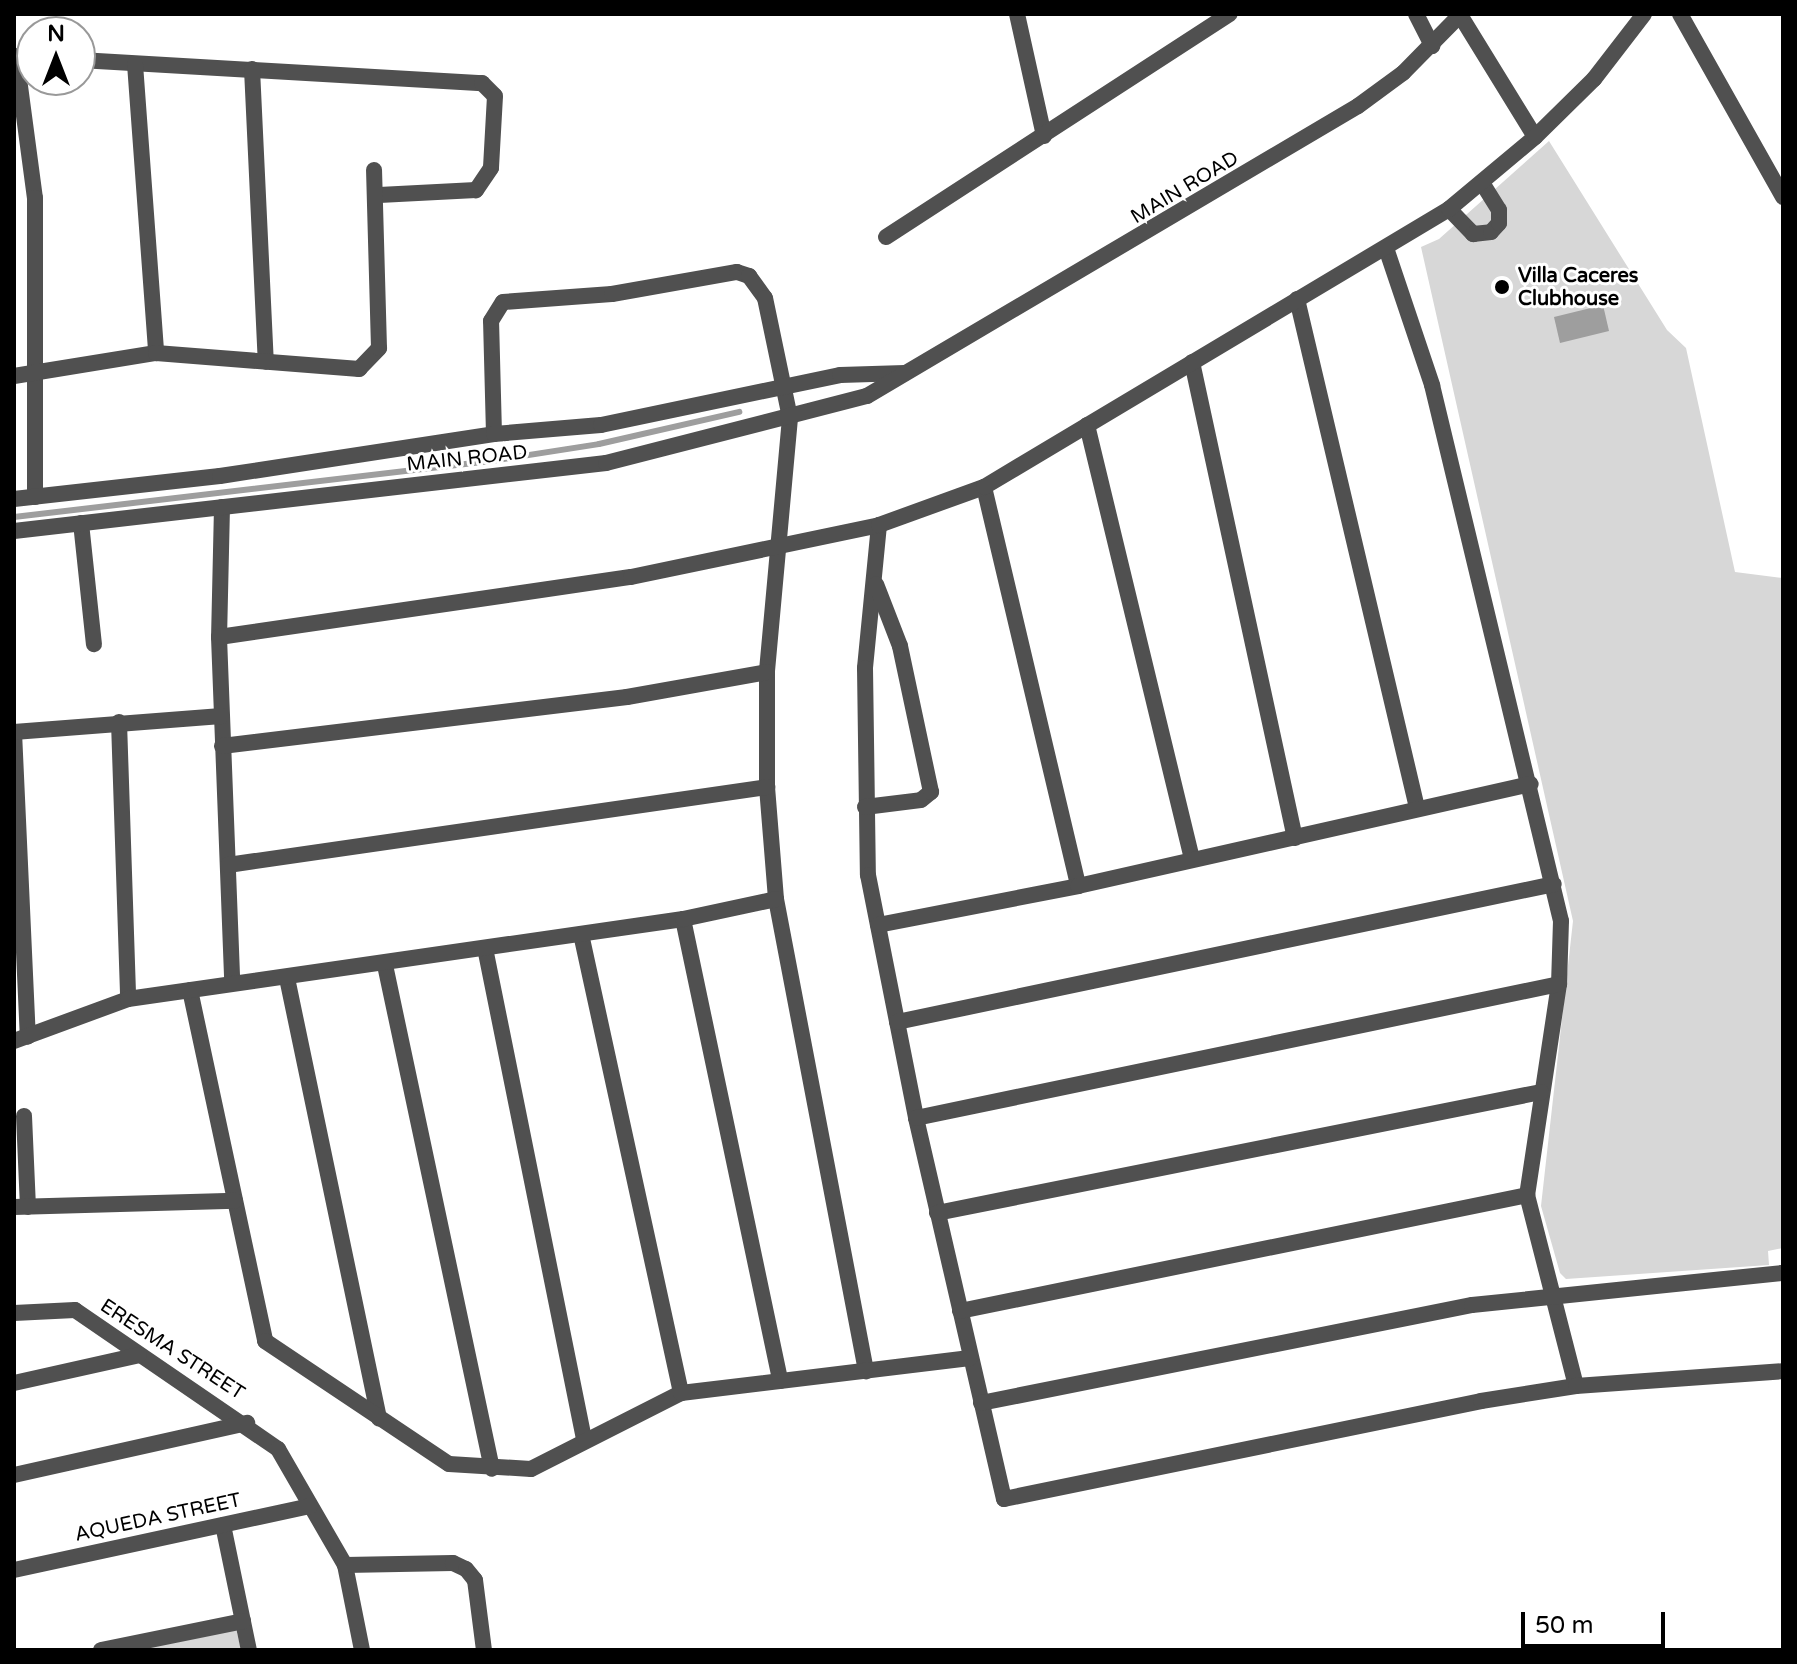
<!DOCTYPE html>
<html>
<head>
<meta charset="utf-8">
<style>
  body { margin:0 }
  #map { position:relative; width:1797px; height:1664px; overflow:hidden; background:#fff; font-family:"Varela Round",sans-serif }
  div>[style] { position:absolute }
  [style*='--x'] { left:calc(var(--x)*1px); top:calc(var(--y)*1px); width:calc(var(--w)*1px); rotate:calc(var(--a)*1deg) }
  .green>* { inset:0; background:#d7d7d7 }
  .water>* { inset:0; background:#9e9e9e }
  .stream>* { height:6px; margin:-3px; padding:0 3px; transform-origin:3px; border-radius:3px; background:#9e9e9e }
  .minor>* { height:16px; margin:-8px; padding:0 8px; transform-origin:8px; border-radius:8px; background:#505050 }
  .dots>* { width:22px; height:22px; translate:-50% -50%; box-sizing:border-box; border:4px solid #fff; border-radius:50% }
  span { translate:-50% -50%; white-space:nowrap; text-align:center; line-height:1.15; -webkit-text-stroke:6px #fff; paint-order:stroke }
  .street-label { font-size:20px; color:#000 }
  .poi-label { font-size:20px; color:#000; font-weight:700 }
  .left { translate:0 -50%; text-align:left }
  .frame { position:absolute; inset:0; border:16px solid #000; pointer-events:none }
  .north { position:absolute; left:16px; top:16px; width:80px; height:80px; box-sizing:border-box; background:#fff; border:2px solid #999; border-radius:50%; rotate:0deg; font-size:22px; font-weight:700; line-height:32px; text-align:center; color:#000 }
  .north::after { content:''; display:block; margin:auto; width:28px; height:36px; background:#000; clip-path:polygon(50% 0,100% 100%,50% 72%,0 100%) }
  .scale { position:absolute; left:1521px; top:1612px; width:144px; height:36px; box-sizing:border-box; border:4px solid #000; border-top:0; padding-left:10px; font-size:24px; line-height:28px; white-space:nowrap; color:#000; -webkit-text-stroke:6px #fff; paint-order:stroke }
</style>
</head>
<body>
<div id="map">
  <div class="green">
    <i style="clip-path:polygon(1549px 141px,1667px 330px,1686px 348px,1735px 572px,1783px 578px,1783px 1248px,1768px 1251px,1769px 1265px,1566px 1279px,1560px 1273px,1541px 1206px,1573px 921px,1421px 247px,1439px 239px)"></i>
    <i style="clip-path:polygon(236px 1628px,241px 1650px,136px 1650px)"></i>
  </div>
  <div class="water">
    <i style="clip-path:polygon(1603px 305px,1609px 331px,1560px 343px,1554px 317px)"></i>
  </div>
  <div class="stream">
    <i style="--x:14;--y:517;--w:480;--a:-6.7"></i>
    <i style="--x:491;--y:461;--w:109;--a:-8.9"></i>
    <i style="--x:599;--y:444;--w:144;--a:-12.9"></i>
  </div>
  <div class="minor">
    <i style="--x:1017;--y:14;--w:125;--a:77.5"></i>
    <i style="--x:1416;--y:14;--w:36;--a:63"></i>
    <i style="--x:1680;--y:14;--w:210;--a:60.6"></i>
    <i style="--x:1460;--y:15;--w:143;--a:58.4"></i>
    <i style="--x:16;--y:56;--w:143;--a:82.4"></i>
    <i style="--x:35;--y:198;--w:299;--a:90"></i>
    <i style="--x:80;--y:60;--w:403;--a:3.3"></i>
    <i style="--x:482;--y:83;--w:18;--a:45"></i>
    <i style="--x:495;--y:96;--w:72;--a:93.2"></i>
    <i style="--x:491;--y:168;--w:27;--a:124"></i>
    <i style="--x:476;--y:190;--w:97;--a:177"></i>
    <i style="--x:135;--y:64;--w:290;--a:85.8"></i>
    <i style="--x:252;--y:69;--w:293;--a:87.3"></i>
    <i style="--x:1449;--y:209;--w:35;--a:46"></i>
    <i style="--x:1473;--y:234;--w:18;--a:-6"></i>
    <i style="--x:1491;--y:232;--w:12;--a:-48"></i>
    <i style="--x:1499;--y:223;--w:13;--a:-90"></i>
    <i style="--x:1499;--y:210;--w:32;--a:-122"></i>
    <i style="--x:886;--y:237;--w:410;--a:-33"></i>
    <i style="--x:1386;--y:248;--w:145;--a:71.4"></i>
    <i style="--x:1432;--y:385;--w:551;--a:76.47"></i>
    <i style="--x:1561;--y:921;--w:63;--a:91.8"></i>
    <i style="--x:1559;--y:984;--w:213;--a:98.6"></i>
    <i style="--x:1527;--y:1195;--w:197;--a:75.6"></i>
    <i style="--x:1297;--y:299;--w:523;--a:76.73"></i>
    <i style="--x:1192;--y:362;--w:487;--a:77.8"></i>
    <i style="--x:14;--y:376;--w:144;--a:-9.2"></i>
    <i style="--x:156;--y:353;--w:204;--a:4.5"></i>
    <i style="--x:359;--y:369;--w:29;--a:-46"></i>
    <i style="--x:379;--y:348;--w:178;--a:-91.6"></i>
    <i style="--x:1087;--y:425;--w:447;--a:76.4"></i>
    <i style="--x:494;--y:434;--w:113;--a:-91.5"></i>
    <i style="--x:491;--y:321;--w:22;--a:-58"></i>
    <i style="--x:503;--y:302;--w:109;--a:-4.2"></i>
    <i style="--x:612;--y:294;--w:127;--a:-10"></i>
    <i style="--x:737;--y:272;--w:13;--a:18"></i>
    <i style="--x:749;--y:276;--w:27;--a:54"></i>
    <i style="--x:765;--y:298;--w:123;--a:78.2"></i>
    <i style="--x:790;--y:418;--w:255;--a:95.2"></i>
    <i style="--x:767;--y:672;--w:115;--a:90"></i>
    <i style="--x:767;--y:787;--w:112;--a:85.4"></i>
    <i style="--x:776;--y:899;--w:481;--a:79.2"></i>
    <i style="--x:984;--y:487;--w:410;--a:76.7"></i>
    <i style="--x:14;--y:499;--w:207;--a:-6.4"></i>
    <i style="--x:220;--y:476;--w:277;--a:-8.7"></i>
    <i style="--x:494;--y:434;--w:107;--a:-4.8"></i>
    <i style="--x:601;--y:425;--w:244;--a:-11.8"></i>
    <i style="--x:840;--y:375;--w:65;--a:-1.8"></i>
    <i style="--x:222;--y:507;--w:130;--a:91.3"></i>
    <i style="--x:219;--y:637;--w:346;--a:87.8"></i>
    <i style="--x:81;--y:523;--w:122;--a:83.9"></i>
    <i style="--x:879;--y:525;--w:144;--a:95.6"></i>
    <i style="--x:865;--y:668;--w:207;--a:89.2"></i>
    <i style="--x:868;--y:875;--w:248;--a:78.8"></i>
    <i style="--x:916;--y:1118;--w:391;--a:77"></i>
    <i style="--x:1004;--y:1499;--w:487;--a:-11.6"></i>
    <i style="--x:1481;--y:1401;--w:96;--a:-9"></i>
    <i style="--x:1576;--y:1386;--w:208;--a:-4.1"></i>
    <i style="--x:14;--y:531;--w:596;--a:-6.55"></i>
    <i style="--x:606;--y:463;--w:269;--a:-14.4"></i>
    <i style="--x:867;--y:396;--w:570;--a:-30.57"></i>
    <i style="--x:1358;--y:106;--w:56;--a:-36.3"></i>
    <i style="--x:1403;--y:73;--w:83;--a:-45.5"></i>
    <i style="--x:219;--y:637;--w:416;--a:-8.3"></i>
    <i style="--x:631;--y:577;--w:253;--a:-11.8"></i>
    <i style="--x:879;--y:525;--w:112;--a:-19.9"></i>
    <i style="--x:984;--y:487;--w:542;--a:-30.87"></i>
    <i style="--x:1449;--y:209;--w:112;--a:-39.9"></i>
    <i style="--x:1535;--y:137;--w:83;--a:-44.5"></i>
    <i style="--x:1594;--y:79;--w:82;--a:-52.4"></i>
    <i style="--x:119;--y:722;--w:277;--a:88.1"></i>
    <i style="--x:14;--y:732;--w:305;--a:87.4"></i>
    <i style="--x:14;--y:732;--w:208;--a:-4.4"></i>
    <i style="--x:222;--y:746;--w:408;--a:-6.9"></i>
    <i style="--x:627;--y:697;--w:142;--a:-10.1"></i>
    <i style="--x:865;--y:807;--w:56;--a:-7.1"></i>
    <i style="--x:921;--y:800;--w:13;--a:-39"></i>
    <i style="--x:931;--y:792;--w:149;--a:-102"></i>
    <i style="--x:900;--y:646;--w:66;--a:-111.2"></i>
    <i style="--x:228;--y:865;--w:545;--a:-8.23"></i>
    <i style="--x:683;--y:919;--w:472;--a:78.1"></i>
    <i style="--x:878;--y:925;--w:204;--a:-11"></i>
    <i style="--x:1078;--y:886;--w:464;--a:-12.7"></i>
    <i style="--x:581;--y:934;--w:470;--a:77.7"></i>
    <i style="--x:485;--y:948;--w:501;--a:78.6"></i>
    <i style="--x:385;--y:965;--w:515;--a:78.01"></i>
    <i style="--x:287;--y:978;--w:450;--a:78.2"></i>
    <i style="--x:190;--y:990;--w:359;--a:77.9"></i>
    <i style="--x:265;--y:1341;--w:221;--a:33.8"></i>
    <i style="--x:449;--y:1464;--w:82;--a:3.5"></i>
    <i style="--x:531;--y:1469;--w:168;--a:-26.9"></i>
    <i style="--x:681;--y:1393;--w:291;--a:-6.9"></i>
    <i style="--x:897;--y:1022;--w:671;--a:-11.86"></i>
    <i style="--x:14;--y:1041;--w:121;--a:-20.2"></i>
    <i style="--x:128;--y:999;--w:561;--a:-8.2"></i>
    <i style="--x:683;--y:919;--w:95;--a:-12.1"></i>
    <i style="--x:24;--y:1116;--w:91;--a:87.5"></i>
    <i style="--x:916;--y:1118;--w:657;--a:-11.77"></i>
    <i style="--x:14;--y:1207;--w:221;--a:-1.6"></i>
    <i style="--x:937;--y:1213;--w:616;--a:-11.33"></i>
    <i style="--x:960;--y:1311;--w:579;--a:-11.56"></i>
    <i style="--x:14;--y:1313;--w:61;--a:-2.8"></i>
    <i style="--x:75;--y:1310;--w:246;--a:34.4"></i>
    <i style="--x:278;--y:1449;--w:134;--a:60"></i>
    <i style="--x:345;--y:1565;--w:87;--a:78.7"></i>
    <i style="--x:14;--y:1383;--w:128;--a:-12.6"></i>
    <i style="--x:981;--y:1403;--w:501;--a:-11.29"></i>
    <i style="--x:1472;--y:1305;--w:313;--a:-5.9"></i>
    <i style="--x:14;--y:1475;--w:239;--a:-12.6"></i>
    <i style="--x:223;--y:1525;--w:128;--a:78.3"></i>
    <i style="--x:345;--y:1565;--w:108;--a:-1.1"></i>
    <i style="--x:453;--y:1563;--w:14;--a:25"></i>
    <i style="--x:466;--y:1569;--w:14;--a:51"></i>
    <i style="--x:475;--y:1580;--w:71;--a:82.7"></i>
    <i style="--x:14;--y:1570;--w:303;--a:-12.2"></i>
    <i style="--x:101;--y:1650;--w:145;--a:-11.5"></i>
  </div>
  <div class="dots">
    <i style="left:1502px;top:287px;background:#000"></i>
  </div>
  <div class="street-label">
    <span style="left:1185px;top:188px;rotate:-31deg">MAIN ROAD</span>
    <span style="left:467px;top:459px;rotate:-6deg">MAIN ROAD</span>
    <span style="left:172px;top:1350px;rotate:33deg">ERESMA STREET</span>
    <span style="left:158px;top:1518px;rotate:-12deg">AQUEDA STREET</span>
  </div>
  <div class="poi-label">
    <span class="left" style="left:1518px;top:288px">Villa Caceres<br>Clubhouse</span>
  </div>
  <div class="frame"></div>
  <div class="north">N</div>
  <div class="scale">50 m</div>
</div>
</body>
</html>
